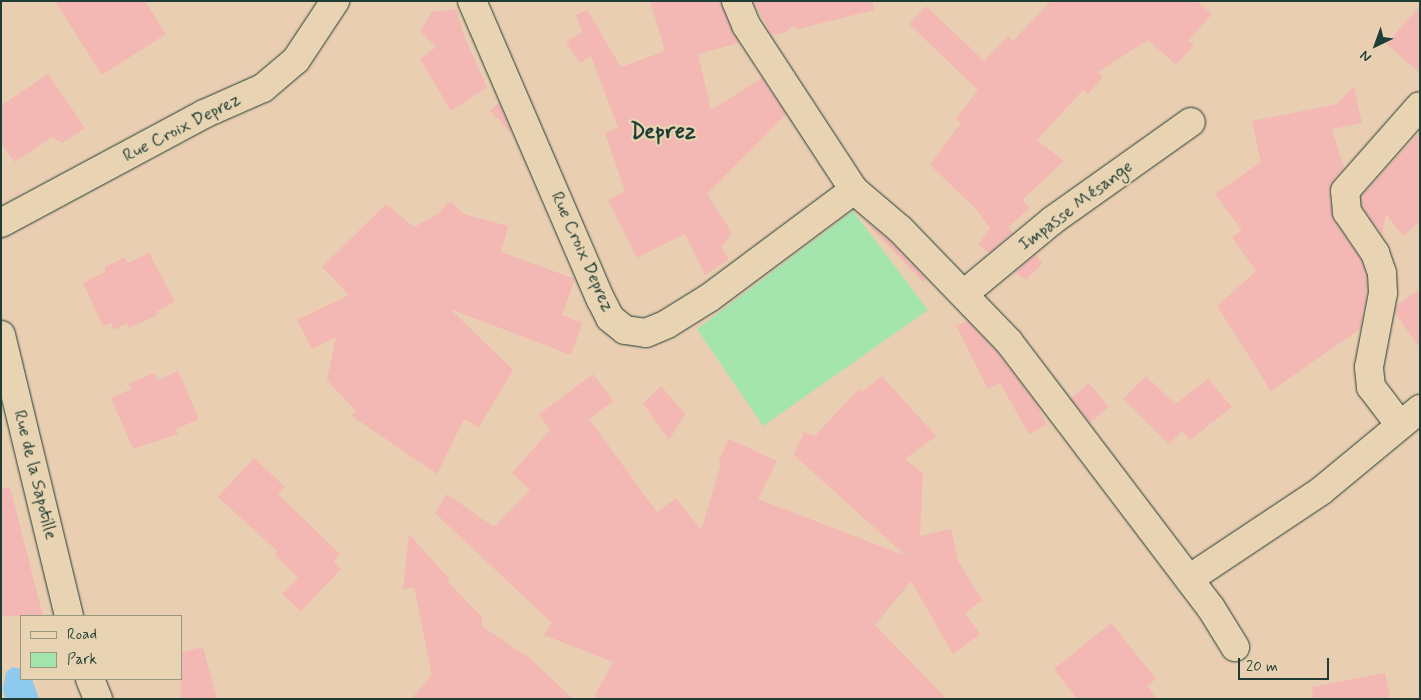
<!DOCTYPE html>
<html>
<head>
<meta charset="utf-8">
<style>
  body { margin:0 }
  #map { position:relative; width:1421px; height:700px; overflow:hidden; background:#eaceb2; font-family:Mynerve,sans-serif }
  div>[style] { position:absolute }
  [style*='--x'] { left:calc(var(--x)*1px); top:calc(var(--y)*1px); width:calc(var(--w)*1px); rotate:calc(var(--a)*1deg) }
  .green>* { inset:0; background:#a4e4ad }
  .water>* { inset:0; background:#8dcaee }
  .building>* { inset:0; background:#f3b7b4 }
  .roads { filter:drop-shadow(0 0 1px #1f3d34) drop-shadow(0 0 1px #1f3d34) }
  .street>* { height:28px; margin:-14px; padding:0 14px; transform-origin:14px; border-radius:14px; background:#e8d4b2 }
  span { translate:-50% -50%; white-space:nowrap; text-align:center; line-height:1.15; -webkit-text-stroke:4.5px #e8d4b2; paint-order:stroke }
  .street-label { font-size:18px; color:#1f3d34 }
  .district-label { font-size:22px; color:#1f3d34; font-weight:700 }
  .frame { position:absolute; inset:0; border:2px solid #1f3d34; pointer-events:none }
  .legend { position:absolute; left:20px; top:615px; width:162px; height:65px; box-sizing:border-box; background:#e8d4b2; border:1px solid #989880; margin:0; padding:6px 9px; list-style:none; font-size:15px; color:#1f3d34 }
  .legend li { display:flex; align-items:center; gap:10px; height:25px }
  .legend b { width:25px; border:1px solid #989880 }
  .north { position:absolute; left:1351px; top:20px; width:50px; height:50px; -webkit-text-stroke:4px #e8d4b2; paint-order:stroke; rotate:222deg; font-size:14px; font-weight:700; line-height:20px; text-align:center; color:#1f3d34 }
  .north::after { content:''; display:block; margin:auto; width:18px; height:22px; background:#1f3d34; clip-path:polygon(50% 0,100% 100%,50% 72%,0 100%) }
  .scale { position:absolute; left:1238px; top:658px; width:91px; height:22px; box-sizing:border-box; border:2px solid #1f3d34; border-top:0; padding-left:6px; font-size:15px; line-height:18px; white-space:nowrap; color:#1f3d34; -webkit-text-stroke:4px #e8d4b2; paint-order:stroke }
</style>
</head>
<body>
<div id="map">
  <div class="green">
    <i style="clip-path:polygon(853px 211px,928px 310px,763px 426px,697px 329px)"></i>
  </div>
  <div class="water">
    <i style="clip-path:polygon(13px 667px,21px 669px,21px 679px,32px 679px,39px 699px,5px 699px,3px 689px,6px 672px)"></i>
  </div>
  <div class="building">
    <i style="clip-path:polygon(55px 1px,145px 1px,166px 34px,102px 75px)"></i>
    <i style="clip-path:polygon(650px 1px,721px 1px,739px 43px,698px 54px,711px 110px,762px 78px,786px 114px,707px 194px,732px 233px,721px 247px,729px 259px,705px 275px,685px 234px,637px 258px,608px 200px,625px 191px,605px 133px,618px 128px,591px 56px,580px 63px,566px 42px,582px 32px,576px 15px,587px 10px,621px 67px,665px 51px)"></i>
    <i style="clip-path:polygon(753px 1px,873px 1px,874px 10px,798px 29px,794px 25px,786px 32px,772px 35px)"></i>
    <i style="clip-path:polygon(1051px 1px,1197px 1px,1212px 14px,1188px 41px,1194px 45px,1176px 65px,1148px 40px,1098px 72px,1103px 77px,1088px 94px,1083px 90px,1037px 140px,1064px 161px,1022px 200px,1030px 208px,1008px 227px,1013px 233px,989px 253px,978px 245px,990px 229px,978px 211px,930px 165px,961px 123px,956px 119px,978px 90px,909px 24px,926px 6px,984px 61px,1008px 36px,1013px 41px)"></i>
    <i style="clip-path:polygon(1420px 6px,1420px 73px,1386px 44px)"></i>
    <i style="clip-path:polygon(456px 9px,464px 36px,487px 87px,451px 111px,420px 59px,436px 47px,420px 31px,432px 12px)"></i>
    <i style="clip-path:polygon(48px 74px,85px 128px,62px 143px,52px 137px,15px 162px,1px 143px,1px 106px)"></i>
    <i style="clip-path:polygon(1354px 86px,1362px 123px,1332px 129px,1344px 168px,1333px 181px,1329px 192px,1334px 220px,1361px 260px,1367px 276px,1367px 292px,1360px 329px,1271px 391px,1217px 306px,1256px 271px,1232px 237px,1242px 230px,1215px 194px,1261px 162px,1252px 121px,1337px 104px)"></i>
    <i style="clip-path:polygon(499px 102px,512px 133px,490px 111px)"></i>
    <i style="clip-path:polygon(1420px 132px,1420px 222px,1403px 236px,1386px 214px,1382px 235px,1362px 207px,1361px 196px)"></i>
    <i style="clip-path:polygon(450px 201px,464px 214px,508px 226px,501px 252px,575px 279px,562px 315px,582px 323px,571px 355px,450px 309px,513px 370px,479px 427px,464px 419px,437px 474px,352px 416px,356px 411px,327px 380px,336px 337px,312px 349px,297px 320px,349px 295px,322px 267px,386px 204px,414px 227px,438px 214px)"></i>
    <i style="clip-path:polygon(860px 216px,889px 240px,926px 279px,923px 282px)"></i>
    <i style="clip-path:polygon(149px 253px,175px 302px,157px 311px,156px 316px,129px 328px,127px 323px,114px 330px,111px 323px,103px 326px,83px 283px,105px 272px,105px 267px,125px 257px,128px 263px)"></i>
    <i style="clip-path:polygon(1035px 255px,1043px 263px,1026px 280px,1015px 272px)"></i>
    <i style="clip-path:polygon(1420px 289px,1420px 348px,1395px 313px,1397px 305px)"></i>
    <i style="clip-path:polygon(967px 321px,997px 352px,1036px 403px,1047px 425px,1029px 434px,1000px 383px,988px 389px,956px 326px)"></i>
    <i style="clip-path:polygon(178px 371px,199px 419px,176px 429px,178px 434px,133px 449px,111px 398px,131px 389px,129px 384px,154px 373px,158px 380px)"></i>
    <i style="clip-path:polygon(593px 374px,613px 401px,589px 419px,657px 512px,676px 498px,701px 530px,721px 464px,718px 462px,729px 439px,777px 461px,758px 499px,906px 556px,794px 455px,804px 432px,815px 436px,859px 389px,862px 392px,882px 376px,936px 436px,905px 459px,923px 473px,920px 536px,951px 529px,958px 561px,982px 600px,965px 613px,980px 634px,953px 654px,911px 581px,875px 625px,947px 699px,593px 699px,613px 662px,544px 635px,552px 623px,435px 513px,447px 494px,494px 527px,530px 490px,512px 473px,550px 430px,539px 414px)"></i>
    <i style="clip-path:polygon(1146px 376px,1175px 404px,1208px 379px,1232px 407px,1190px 440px,1182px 431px,1169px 444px,1123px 399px)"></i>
    <i style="clip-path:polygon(1089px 383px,1109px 407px,1090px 423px,1071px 398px)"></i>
    <i style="clip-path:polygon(661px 386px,685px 414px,669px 440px,643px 403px)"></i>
    <i style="clip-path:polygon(254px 458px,285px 487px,278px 494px,340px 554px,333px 561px,341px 569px,301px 611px,282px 594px,298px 578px,275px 554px,277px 551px,218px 497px)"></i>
    <i style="clip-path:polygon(10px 487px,43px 616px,1px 616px,1px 488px)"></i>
    <i style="clip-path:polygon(409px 534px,450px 580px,448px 582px,482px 617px,482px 626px,533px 661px,573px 699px,411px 699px,432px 675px,414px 587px,403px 590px)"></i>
    <i style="clip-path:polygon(1111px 623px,1156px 679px,1147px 686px,1158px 699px,1077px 699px,1054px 669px)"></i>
    <i style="clip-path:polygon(203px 647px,217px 699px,181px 699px,181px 652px)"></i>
    <i style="clip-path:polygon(1385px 673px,1390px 699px,1313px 699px,1312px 687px)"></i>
  </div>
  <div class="roads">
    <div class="street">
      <i style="--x:472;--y:1;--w:326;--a:66.7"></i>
      <i style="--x:601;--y:300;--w:20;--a:63"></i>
      <i style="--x:610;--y:318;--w:19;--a:39"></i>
      <i style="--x:625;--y:330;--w:21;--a:8"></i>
      <i style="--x:646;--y:333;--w:23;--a:-23"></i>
      <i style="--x:667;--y:324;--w:49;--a:-31.8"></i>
      <i style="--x:709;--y:298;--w:181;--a:-36.7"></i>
      <i style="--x:736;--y:1;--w:26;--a:67"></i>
      <i style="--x:746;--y:25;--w:197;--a:56.8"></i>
      <i style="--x:854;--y:190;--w:60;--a:40.3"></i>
      <i style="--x:900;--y:229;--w:157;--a:46"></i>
      <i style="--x:1009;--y:342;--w:334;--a:52.8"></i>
      <i style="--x:1211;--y:608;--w:46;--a:58.4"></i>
      <i style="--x:1;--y:223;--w:230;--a:-28.2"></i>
      <i style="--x:204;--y:114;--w:64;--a:-23.8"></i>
      <i style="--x:263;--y:88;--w:43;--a:-40.3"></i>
      <i style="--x:296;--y:60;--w:71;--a:-56.5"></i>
      <i style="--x:965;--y:293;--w:114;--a:-39.7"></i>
      <i style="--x:1053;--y:220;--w:169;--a:-35.4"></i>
      <i style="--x:1;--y:335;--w:289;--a:76.4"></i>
      <i style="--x:1400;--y:425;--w:48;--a:-127.3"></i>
      <i style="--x:1371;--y:387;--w:20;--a:-96"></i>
      <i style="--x:1369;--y:367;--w:75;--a:-79.3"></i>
      <i style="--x:1383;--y:293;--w:20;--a:-93"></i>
      <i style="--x:1382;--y:273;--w:21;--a:-109"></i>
      <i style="--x:1375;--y:253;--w:50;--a:-124.3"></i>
      <i style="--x:1347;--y:212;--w:21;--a:-95"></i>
      <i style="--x:1345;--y:191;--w:113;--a:-48.6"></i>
      <i style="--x:1189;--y:579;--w:159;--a:-33.7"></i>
      <i style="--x:1321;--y:491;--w:129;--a:-39.6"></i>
      <i style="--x:90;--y:679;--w:22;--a:68"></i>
    </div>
  </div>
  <div class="street-label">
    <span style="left:182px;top:128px;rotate:-27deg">Rue Croix Deprez</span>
    <span style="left:1076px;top:206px;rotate:-37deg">Impasse Mésange</span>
    <span style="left:582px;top:252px;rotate:66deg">Rue Croix Deprez</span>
    <span style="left:35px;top:475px;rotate:76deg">Rue de la Sapotille</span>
  </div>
  <div class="district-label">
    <span style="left:663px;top:133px">Deprez</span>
  </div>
  <div class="frame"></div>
  <ul class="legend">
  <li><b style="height:6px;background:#e8d4b2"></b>Road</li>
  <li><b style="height:14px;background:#a4e4ad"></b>Park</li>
  </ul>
  <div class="north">N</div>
  <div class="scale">20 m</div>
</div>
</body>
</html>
